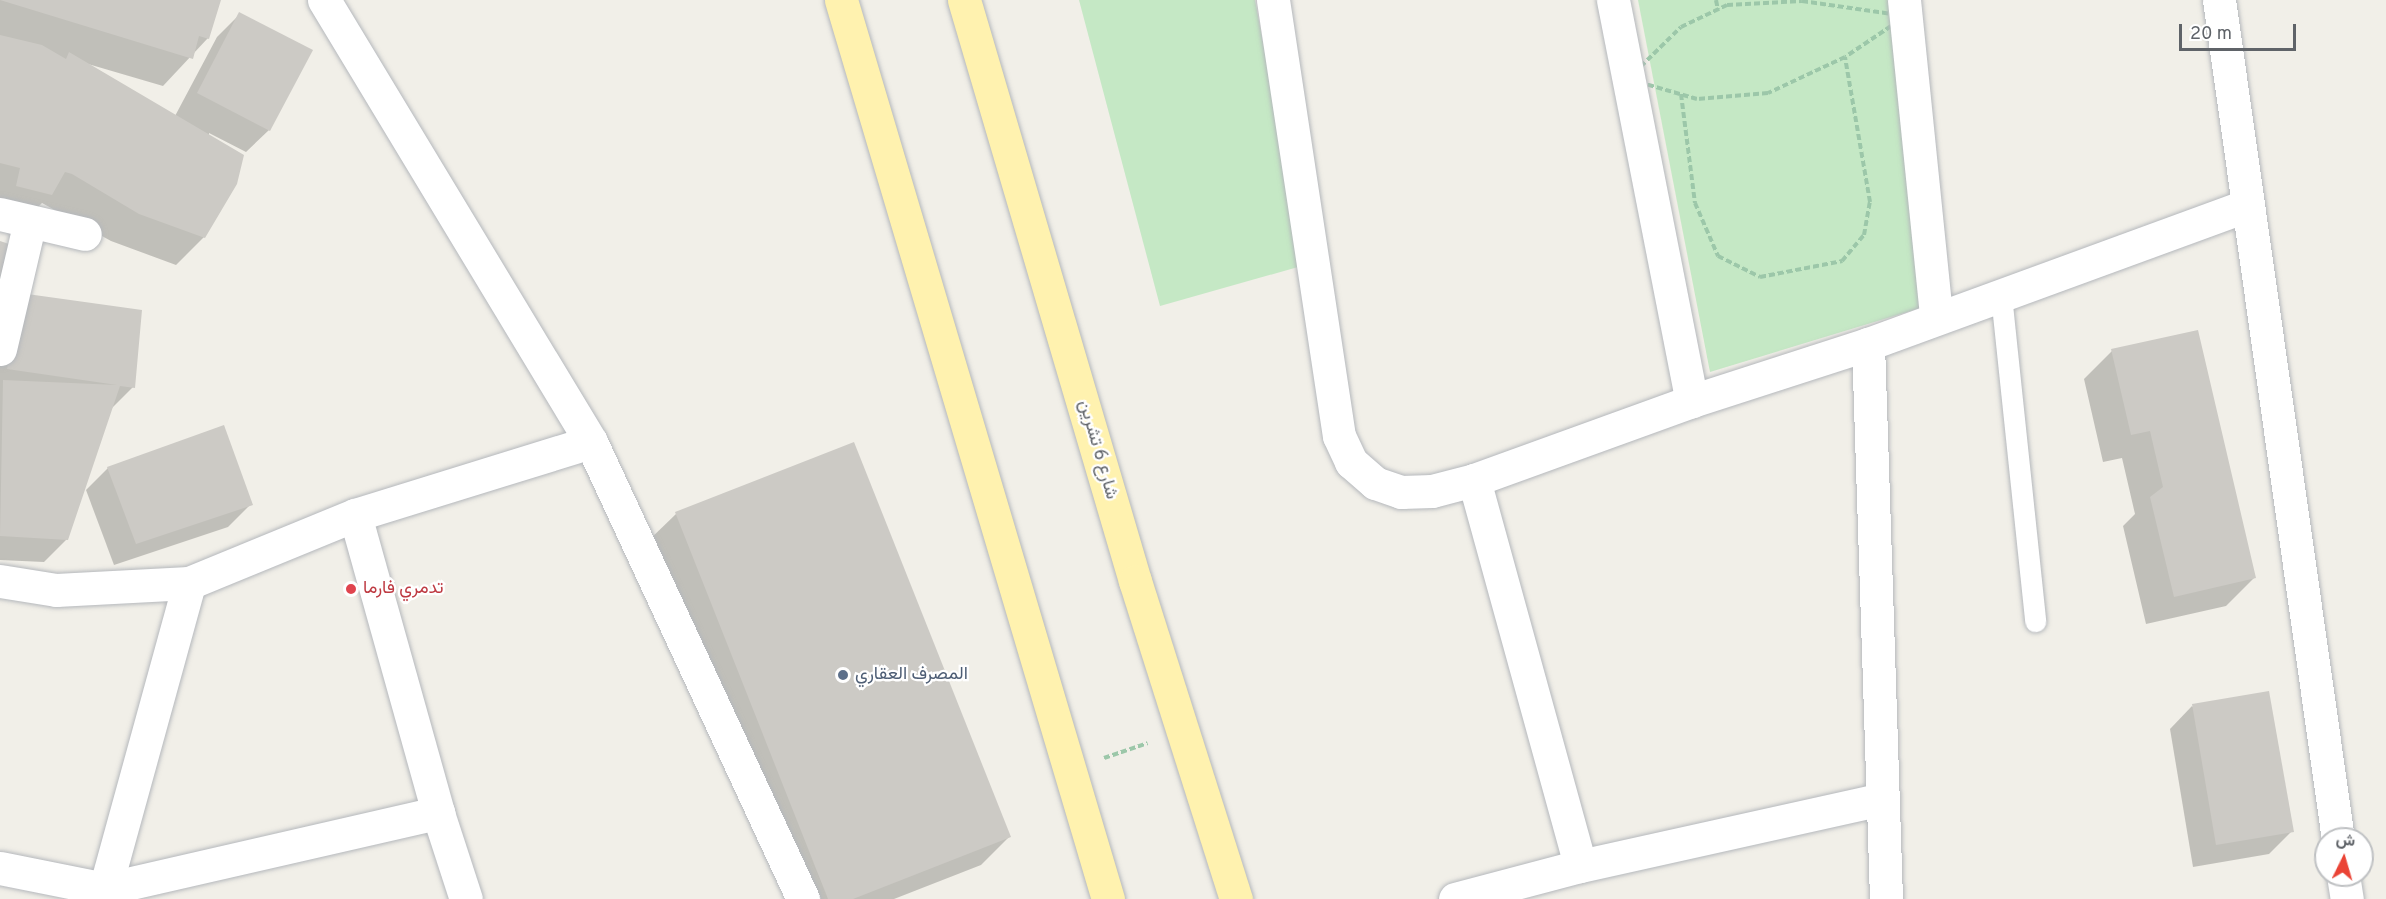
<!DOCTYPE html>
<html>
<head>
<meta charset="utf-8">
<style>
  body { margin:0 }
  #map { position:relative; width:2386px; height:899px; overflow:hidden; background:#f1efe8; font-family:Overpass,Vazirmatn,sans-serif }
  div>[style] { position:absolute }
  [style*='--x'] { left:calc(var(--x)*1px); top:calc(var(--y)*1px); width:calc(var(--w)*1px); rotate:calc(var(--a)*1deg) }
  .green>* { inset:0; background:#c5e8c5 }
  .shadow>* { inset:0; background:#0003 }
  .building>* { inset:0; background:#cccac5 }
  .path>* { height:4px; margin-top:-2px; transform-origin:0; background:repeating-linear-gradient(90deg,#9cc7a9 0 6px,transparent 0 9px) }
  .roads { filter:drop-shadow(0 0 2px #b5b8bc) drop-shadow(0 0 2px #b5b8bc) }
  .lane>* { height:21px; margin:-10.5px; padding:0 10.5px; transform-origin:10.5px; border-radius:10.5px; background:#fff }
  .street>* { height:33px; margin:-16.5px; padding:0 16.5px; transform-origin:16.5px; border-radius:16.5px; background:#fff }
  .secondary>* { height:33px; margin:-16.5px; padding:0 16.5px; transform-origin:16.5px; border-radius:16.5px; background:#fff }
  .primary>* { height:33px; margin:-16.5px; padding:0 16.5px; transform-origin:16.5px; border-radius:16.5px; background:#fff2af }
  .dots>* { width:16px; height:16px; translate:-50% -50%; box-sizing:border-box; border:3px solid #fff; border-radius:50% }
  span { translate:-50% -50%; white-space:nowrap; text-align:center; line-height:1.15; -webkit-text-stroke:4.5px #fff; paint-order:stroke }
  .street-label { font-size:18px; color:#5f6368 }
  .health-label { font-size:18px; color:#be3a42 }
  .left { translate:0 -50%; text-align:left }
  .service-label { font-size:18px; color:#4e5e75 }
  .north { position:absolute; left:2314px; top:827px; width:60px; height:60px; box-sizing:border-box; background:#fff; border:2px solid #bfc1c3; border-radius:50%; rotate:5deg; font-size:16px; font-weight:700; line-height:24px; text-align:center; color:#5f6368 }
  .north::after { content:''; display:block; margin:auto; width:21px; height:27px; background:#ea4335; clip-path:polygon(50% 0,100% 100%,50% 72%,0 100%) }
  .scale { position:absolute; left:2179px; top:24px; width:117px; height:27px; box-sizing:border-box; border:3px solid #5f6368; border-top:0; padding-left:8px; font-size:18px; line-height:21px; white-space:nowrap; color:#5f6368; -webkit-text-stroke:4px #fff; paint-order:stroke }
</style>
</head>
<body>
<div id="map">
  <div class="green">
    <i style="clip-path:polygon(1079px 0,1255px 0,1305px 265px,1160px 306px)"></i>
    <i style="clip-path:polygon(1638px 0,1891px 0,1927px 306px,1710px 372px)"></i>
  </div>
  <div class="shadow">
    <i style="clip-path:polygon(0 0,220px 0,208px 38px,163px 86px,88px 64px,175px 116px,217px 37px,240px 14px,269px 130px,246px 152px,209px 133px,204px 237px,176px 265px,111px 241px,42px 203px,23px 222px,0 216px)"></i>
    <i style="clip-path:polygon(0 314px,133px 387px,110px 410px,67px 539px,44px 562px,0 560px)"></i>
    <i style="clip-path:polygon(2112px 351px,2254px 578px,2226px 606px,2146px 624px,2123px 526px,2135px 514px,2122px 458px,2103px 462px,2084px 379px)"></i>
    <i style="clip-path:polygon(854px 444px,1009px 837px,981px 865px,894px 899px,789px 899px,647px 542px,676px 514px)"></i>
    <i style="clip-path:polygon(108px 468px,251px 504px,228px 527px,114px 565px,86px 490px)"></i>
    <i style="clip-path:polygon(2192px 706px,2292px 831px,2269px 854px,2193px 867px,2170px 729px)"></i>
  </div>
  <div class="building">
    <i style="clip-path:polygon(0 0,221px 0,209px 39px,199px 36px,193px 59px)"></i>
    <i style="clip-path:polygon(239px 12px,313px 50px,270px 131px,197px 93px)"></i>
    <i style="clip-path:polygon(0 35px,42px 45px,66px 59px,69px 52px,244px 155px,237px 184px,205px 238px,139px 214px,72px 174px,65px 172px,52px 195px,16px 186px,20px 168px,0 163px)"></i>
    <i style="clip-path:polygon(0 241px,9px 244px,0 283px)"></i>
    <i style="clip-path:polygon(20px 293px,142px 310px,135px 388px,120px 386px,68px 540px,0 536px,3px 380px,117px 385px,7px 369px)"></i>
    <i style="clip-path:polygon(2198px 330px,2256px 578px,2174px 597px,2150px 497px,2163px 487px,2150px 431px,2131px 435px,2111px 349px)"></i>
    <i style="clip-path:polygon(224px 425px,253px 505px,136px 544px,107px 467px)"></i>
    <i style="clip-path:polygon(854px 442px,1011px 837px,853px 899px,828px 899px,675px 512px)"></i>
    <i style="clip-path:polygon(2269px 691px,2294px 832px,2216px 845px,2192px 704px)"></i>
  </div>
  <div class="path">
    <i style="--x:1716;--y:0;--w:10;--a:79"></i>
    <i style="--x:1802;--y:1;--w:105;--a:8.2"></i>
    <i style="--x:1906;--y:16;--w:73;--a:146.1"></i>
    <i style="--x:1845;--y:57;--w:85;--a:154.9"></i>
    <i style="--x:1768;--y:93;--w:71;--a:175.2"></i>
    <i style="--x:1697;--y:99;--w:72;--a:-163.8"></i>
    <i style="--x:1628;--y:79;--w:74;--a:-44.5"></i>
    <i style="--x:1681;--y:27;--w:51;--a:-25.6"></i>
    <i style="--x:1727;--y:5;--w:75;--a:-3.1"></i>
    <i style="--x:1681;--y:94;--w:110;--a:82.7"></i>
    <i style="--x:1695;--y:203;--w:58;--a:66.5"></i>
    <i style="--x:1718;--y:256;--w:47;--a:26.6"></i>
    <i style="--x:1760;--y:277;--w:84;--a:-11"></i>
    <i style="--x:1842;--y:261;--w:34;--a:-50"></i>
    <i style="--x:1864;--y:235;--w:34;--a:-80"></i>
    <i style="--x:1870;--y:202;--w:147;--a:-99.8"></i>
    <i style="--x:1104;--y:758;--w:46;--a:-18.8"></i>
  </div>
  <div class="roads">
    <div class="lane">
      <i style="--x:2001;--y:295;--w:328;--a:84"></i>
    </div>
    <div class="street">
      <i style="--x:1273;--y:0;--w:441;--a:81.4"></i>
      <i style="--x:1339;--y:436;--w:29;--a:65"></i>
      <i style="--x:1351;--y:462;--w:32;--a:41"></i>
      <i style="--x:1375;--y:483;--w:28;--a:19"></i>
      <i style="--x:1401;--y:492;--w:31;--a:-2"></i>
      <i style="--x:1432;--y:491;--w:43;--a:-14.7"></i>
      <i style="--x:1474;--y:480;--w:232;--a:-19.9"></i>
      <i style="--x:1692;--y:401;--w:185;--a:-17.9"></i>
      <i style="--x:1868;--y:344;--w:402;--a:-20.1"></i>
      <i style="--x:1613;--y:0;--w:409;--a:78.9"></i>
      <i style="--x:1904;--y:0;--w:319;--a:84.2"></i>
      <i style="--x:2219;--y:0;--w:847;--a:81.93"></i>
      <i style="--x:0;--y:214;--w:87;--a:13.2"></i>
      <i style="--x:1868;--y:344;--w:555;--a:88.14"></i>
      <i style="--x:0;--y:349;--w:131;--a:-76.8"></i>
      <i style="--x:1474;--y:480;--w:400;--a:74.6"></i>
      <i style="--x:355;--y:515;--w:309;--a:74.4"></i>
      <i style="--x:438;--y:813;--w:90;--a:72"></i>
      <i style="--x:0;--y:581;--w:57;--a:9.1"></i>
      <i style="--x:56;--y:590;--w:133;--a:-3"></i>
      <i style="--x:189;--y:583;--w:179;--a:-22.3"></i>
      <i style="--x:355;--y:515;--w:247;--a:-17.2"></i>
      <i style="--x:0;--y:868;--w:107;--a:11.3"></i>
      <i style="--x:105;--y:889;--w:342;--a:-12.9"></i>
      <i style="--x:2343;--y:875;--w:24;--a:81"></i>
      <i style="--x:105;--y:889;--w:317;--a:-74.6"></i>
      <i style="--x:1455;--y:899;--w:129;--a:-14.8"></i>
      <i style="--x:1580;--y:866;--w:308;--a:-12.5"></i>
    </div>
    <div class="secondary">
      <i style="--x:324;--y:0;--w:516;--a:58.86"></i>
      <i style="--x:591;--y:442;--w:504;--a:65.11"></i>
    </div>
    <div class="primary">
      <i style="--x:841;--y:0;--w:938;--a:73.46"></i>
      <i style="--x:964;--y:0;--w:606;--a:73.6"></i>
      <i style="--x:1135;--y:581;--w:334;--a:72.4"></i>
    </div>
  </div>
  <div class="dots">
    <i style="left:351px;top:589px;background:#e0444e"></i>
    <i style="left:843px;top:675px;background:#5c6f8a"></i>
  </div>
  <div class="street-label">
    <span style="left:1097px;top:450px;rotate:74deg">شارع 6 تشرين</span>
  </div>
  <div class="health-label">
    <span class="left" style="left:363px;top:589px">تدمري فارما</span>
  </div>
  <div class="service-label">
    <span class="left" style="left:855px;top:675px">المصرف العقاري</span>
  </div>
  <div class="north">ش</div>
  <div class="scale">20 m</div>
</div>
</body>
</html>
